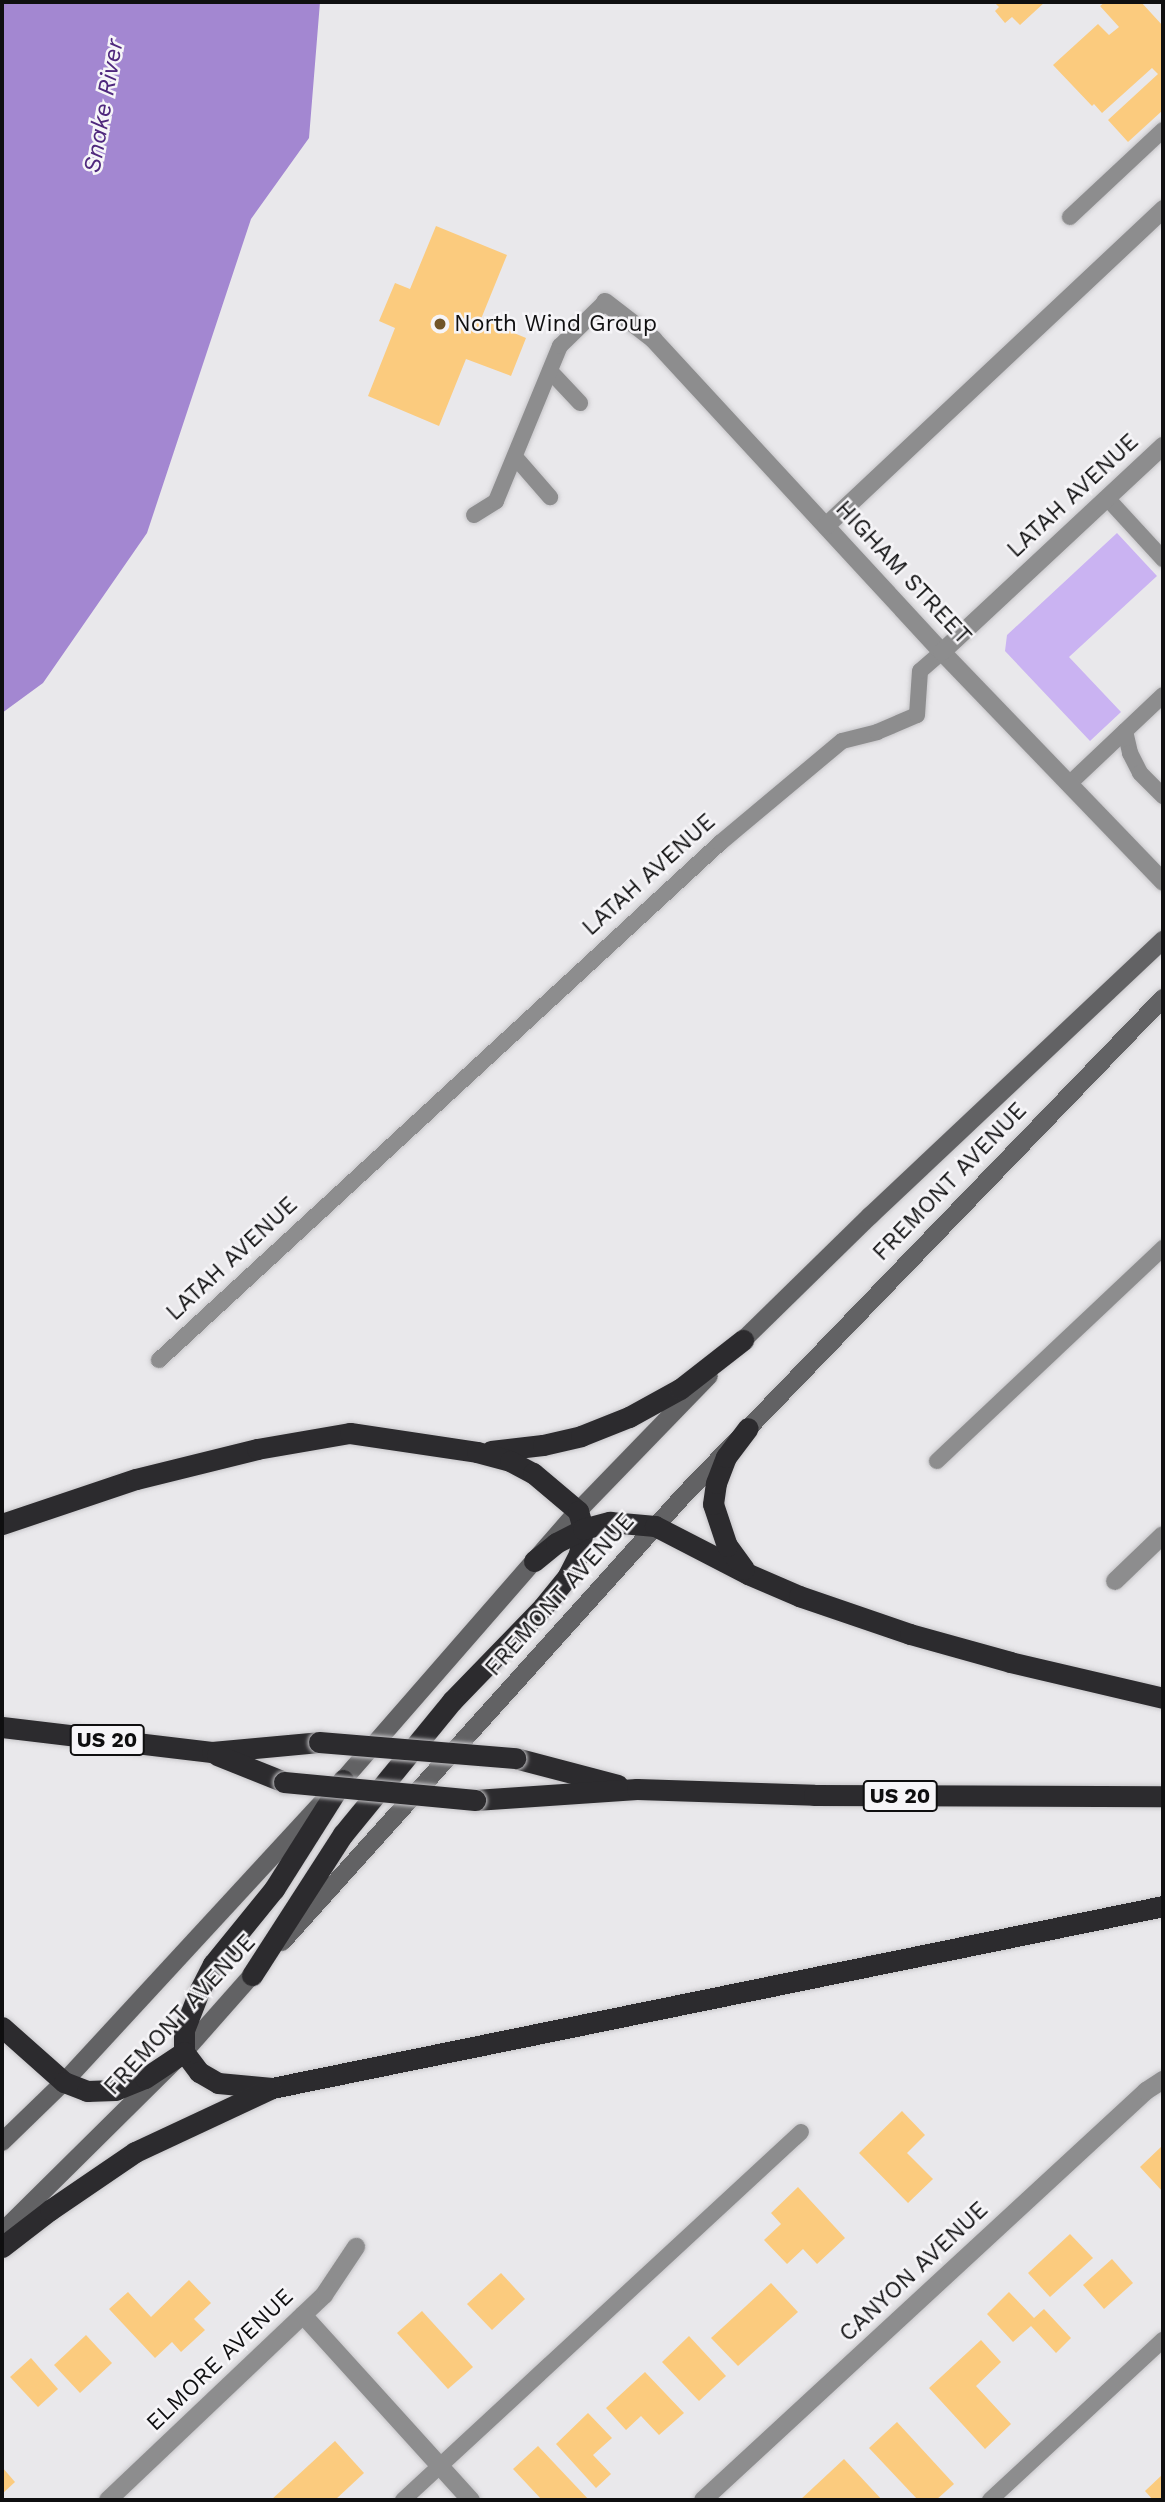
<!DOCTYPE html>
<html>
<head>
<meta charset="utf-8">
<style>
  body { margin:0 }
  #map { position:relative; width:1165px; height:2502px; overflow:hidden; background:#e9e8eb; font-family:"Work Sans",sans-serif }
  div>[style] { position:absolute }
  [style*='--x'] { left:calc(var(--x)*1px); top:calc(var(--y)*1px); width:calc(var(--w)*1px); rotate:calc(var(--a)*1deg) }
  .green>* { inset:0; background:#cab3f2 }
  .water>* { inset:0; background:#a387d1 }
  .building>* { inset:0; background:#fbcb7e }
  .roads { filter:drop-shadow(0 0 2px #c6c5c8) drop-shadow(0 0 2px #c6c5c8) }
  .lane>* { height:16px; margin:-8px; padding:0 8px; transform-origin:8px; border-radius:8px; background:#8d8d8e }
  .street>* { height:18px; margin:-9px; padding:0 9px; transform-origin:9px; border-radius:9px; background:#8d8d8e }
  .secondary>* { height:18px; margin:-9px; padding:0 9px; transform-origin:9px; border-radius:9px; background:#626264 }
  .highway>* { height:21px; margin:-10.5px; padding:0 10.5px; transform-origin:10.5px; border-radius:10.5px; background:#2c2b2e }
  .bridges { filter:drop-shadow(0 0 2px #c6c5c8) drop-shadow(0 0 2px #c6c5c8) }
  .highway-bridge>* { height:21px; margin:-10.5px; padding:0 10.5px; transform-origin:10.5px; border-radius:10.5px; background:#2c2b2e }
  .dots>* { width:19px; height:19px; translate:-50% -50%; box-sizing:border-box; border:4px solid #f6f5f8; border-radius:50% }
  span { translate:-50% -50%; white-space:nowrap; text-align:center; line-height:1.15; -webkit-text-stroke:5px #f6f5f8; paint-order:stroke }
  .shield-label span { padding:2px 5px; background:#f6f5f8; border:2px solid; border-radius:5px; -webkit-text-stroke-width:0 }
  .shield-label { font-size:21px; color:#0f0f10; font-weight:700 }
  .poi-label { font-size:23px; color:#0f0f10 }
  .left { translate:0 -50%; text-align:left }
  .street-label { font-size:23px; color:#0f0f10 }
  .water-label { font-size:24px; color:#4f287d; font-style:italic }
  .frame { position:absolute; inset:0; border:4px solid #0f0f10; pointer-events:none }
</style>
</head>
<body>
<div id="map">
  <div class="green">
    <i style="clip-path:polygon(1117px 533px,1157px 576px,1069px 657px,1121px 712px,1090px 741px,1005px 651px,1007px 635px)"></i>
  </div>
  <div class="water">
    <i style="clip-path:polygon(2px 2px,320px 2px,309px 138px,251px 219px,147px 533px,43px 683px,2px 713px)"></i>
  </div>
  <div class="building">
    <i style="clip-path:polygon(994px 2px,1045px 2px,1020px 25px,1012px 17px,1005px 23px,995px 11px,999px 7px)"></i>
    <i style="clip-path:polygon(1105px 2px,1141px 2px,1163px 26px,1163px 110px,1128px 142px,1108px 120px,1158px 74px,1152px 68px,1102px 113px,1094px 104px,1092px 106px,1053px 65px,1098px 24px,1109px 35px,1119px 27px,1100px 6px)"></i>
    <i style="clip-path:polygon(436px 226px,507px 255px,481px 319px,526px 338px,511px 376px,466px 359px,439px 426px,368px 396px,395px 328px,379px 321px,395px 283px,410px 289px)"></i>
    <i style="clip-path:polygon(902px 2111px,925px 2135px,907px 2153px,933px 2179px,908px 2203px,859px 2153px)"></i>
    <i style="clip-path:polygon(1163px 2145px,1163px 2192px,1140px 2167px)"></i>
    <i style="clip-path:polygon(798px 2187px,845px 2238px,817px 2264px,803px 2249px,787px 2264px,764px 2240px,781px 2224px,771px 2213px)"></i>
    <i style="clip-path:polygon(1070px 2234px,1093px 2258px,1050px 2297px,1028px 2273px)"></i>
    <i style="clip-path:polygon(1112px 2259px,1133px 2283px,1104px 2309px,1083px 2285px)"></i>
    <i style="clip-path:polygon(501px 2273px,525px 2299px,492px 2330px,467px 2304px)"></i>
    <i style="clip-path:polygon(189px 2280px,211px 2303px,194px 2319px,205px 2330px,181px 2352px,172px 2342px,155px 2358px,109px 2309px,128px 2292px,151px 2317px)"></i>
    <i style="clip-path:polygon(771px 2283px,798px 2312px,738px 2366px,711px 2338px)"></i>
    <i style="clip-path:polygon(1009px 2292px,1034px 2318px,1044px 2309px,1071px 2338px,1056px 2353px,1031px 2326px,1013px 2342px,987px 2314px)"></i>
    <i style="clip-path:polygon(422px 2311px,473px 2367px,448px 2389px,397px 2333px)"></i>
    <i style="clip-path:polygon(86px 2335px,112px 2363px,80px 2393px,54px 2365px)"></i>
    <i style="clip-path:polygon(689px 2336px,726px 2376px,699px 2401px,662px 2362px)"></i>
    <i style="clip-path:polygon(981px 2340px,1001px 2362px,976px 2386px,1011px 2424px,985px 2449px,929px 2388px)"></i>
    <i style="clip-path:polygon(31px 2358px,58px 2389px,38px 2407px,10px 2377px)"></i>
    <i style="clip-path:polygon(645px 2372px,684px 2413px,659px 2435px,641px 2416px,626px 2430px,606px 2408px)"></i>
    <i style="clip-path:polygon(588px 2413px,612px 2438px,593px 2455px,611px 2474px,596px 2488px,556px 2444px)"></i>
    <i style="clip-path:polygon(897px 2422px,954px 2484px,936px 2500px,918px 2500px,869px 2448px)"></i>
    <i style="clip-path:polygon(335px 2441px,364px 2473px,335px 2500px,271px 2500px)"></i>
    <i style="clip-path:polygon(538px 2446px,589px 2500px,542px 2500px,513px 2469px)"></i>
    <i style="clip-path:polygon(844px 2459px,882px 2500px,800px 2500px)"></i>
    <i style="clip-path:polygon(2px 2467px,15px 2482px,2px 2494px)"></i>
    <i style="clip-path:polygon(1163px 2474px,1163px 2500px,1153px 2500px,1145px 2491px)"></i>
  </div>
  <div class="roads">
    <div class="lane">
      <i style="--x:1070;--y:217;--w:127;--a:-43.1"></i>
      <i style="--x:550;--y:371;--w:44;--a:46.8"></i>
      <i style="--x:516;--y:458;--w:52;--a:48.9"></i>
      <i style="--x:1107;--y:498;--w:83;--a:47.4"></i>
      <i style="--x:474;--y:515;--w:26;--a:-32"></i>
      <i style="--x:496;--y:501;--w:168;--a:-67.6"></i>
      <i style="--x:560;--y:346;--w:63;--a:-44.4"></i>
      <i style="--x:1125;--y:731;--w:23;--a:77"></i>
      <i style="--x:1130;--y:753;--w:22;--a:63"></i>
      <i style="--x:1140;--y:773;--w:33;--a:45"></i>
      <i style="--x:1069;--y:784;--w:129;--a:-43.4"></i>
      <i style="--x:159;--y:1360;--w:763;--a:-42.66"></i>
      <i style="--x:720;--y:843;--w:159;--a:-39.9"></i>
      <i style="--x:842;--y:741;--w:36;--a:-14"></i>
      <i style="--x:877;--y:732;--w:43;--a:-23"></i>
      <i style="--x:917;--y:715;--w:44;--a:-86.1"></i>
      <i style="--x:920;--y:671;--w:29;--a:-41"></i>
      <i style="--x:937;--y:1461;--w:311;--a:-43.3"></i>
      <i style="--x:403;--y:2500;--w:542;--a:-42.76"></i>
      <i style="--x:990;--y:2500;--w:236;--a:-42.8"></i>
    </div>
    <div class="street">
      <i style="--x:605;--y:302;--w:61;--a:37.6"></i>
      <i style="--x:653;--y:339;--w:426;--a:47.3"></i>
      <i style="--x:942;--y:652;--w:319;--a:46.1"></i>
      <i style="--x:826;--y:526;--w:463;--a:-43.2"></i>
      <i style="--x:942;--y:652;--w:302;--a:-43"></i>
      <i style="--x:1115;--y:1581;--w:66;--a:-43.8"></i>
      <i style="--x:303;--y:2315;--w:250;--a:47.8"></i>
      <i style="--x:108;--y:2500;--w:298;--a:-43.5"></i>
      <i style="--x:324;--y:2295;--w:58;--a:-56.3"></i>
      <i style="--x:703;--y:2500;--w:603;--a:-42.71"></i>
      <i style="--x:1146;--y:2091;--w:20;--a:-33"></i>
    </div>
    <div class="secondary">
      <i style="--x:735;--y:1348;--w:189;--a:-44.4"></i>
      <i style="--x:870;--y:1216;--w:403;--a:-43.3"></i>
      <i style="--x:282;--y:1942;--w:600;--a:-48.04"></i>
      <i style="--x:683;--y:1496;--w:692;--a:-46.05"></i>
      <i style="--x:2;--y:2142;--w:86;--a:-44.1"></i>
      <i style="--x:64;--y:2082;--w:411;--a:-47.3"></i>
      <i style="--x:343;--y:1780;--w:357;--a:-48.9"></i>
      <i style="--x:578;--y:1511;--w:188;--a:-45.9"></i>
      <i style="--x:2;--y:2232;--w:256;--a:-44.7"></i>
      <i style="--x:184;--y:2052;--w:116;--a:-48.5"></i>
    </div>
    <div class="highway">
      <i style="--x:491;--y:1451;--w:52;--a:-6.6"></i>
      <i style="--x:543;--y:1445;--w:39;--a:-13"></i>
      <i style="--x:581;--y:1436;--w:52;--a:-21.6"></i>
      <i style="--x:629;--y:1417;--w:58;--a:-28.8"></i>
      <i style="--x:680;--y:1389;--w:80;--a:-37.9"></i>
      <i style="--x:2;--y:1524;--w:141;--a:-18.6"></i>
      <i style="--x:136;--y:1479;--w:125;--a:-13.9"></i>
      <i style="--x:257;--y:1449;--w:94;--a:-9.8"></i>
      <i style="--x:350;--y:1433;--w:128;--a:8.5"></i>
      <i style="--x:477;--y:1452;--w:34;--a:15"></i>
      <i style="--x:510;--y:1461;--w:26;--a:28"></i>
      <i style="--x:533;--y:1473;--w:59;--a:40.2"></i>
      <i style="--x:578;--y:1511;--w:19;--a:74"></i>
      <i style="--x:583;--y:1529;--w:25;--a:99"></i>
      <i style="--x:579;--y:1554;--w:25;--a:117"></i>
      <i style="--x:568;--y:1576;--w:40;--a:129"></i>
      <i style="--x:543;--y:1607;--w:131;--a:134.1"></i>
      <i style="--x:452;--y:1701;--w:172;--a:129.3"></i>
      <i style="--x:343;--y:1834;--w:168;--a:122.8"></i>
      <i style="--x:534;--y:1561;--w:28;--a:-39"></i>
      <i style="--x:556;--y:1543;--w:30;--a:-27"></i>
      <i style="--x:583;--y:1529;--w:28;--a:-15"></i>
      <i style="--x:610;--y:1522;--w:45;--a:5.1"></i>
      <i style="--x:655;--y:1526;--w:105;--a:27.3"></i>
      <i style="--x:748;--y:1574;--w:56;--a:23.3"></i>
      <i style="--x:799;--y:1596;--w:117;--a:18.9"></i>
      <i style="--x:910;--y:1634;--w:104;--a:15.6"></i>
      <i style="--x:1010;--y:1662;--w:157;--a:13.2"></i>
      <i style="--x:744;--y:1569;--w:29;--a:-126"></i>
      <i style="--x:727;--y:1546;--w:44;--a:-108.4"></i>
      <i style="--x:713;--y:1504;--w:21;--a:-82"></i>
      <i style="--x:716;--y:1483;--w:28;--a:-69"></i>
      <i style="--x:726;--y:1457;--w:36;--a:-53"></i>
      <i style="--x:2;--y:1727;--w:211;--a:6.8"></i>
      <i style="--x:212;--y:1752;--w:107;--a:-5.3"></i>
      <i style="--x:217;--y:1755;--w:72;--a:21.9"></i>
      <i style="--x:515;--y:1758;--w:106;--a:14.7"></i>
      <i style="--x:343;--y:1780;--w:129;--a:122.3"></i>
      <i style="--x:274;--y:1889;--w:97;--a:129.1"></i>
      <i style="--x:213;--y:1964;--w:28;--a:117"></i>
      <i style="--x:200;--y:1989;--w:44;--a:111.3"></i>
      <i style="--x:184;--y:2030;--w:22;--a:90"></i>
      <i style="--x:184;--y:2052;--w:25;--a:53"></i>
      <i style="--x:199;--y:2072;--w:22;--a:30"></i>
      <i style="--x:218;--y:2083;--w:54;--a:5.3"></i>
      <i style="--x:272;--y:2088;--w:909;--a:-11.54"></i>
      <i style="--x:475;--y:1800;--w:162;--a:-3.9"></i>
      <i style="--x:637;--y:1789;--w:177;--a:1.9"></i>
      <i style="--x:814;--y:1795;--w:349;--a:0.2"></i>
      <i style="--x:2;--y:2027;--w:83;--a:41.6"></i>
      <i style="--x:64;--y:2082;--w:25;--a:21"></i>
      <i style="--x:87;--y:2091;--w:28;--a:-2"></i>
      <i style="--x:115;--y:2090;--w:32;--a:-22"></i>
      <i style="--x:145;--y:2078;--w:47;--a:-33.7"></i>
      <i style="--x:2;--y:2247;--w:61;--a:-37.6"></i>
      <i style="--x:50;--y:2210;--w:103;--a:-34.3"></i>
      <i style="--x:135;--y:2152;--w:149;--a:-25"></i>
    </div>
  </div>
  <div class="bridges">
    <div class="highway-bridge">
      <i style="--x:319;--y:1742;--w:197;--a:4.7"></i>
      <i style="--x:284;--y:1782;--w:192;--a:5.4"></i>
    </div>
  </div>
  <div class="dots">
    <i style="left:440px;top:324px;background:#715528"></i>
  </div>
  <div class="shield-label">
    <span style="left:107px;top:1740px">US 20</span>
    <span style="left:900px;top:1796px">US 20</span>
  </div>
  <div class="poi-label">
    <span class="left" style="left:454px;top:324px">North Wind Group</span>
  </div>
  <div class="street-label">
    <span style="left:1073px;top:496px;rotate:-43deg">LATAH AVENUE</span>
    <span style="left:903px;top:573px;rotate:47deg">HIGHAM STREET</span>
    <span style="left:649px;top:875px;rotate:-42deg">LATAH AVENUE</span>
    <span style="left:950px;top:1182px;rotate:-46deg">FREMONT AVENUE</span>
    <span style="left:232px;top:1259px;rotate:-43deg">LATAH AVENUE</span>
    <span style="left:560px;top:1595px;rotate:-48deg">FREMONT AVENUE</span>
    <span style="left:180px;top:2015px;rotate:-47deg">FREMONT AVENUE</span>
    <span style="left:914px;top:2272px;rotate:-43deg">CANYON AVENUE</span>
    <span style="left:220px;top:2360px;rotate:-44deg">ELMORE AVENUE</span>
  </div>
  <div class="water-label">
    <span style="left:104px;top:106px;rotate:-80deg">Snake River</span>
  </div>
  <div class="frame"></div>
</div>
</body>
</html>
